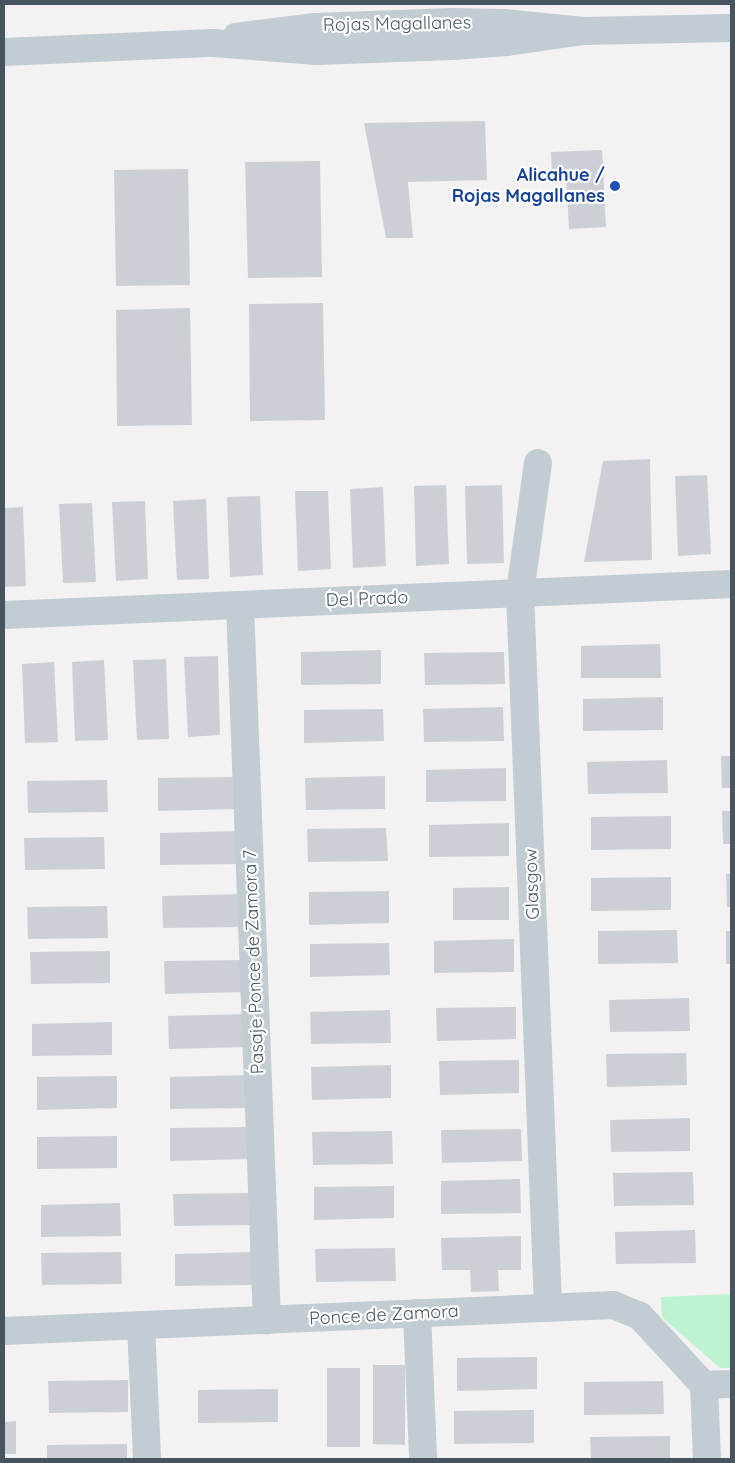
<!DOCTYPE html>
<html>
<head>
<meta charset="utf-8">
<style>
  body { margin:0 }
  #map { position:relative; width:735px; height:1463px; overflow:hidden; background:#f3f1f1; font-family:Quicksand,sans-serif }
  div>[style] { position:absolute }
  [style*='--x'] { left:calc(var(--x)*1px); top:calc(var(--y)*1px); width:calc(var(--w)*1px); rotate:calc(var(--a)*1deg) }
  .green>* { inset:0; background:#bdf3d0 }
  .building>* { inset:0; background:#ccd0d6 }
  .minor>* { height:28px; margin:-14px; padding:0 14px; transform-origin:14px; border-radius:14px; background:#c1ccd3 }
  .dots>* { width:14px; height:14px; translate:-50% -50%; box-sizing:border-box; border:2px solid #fff; border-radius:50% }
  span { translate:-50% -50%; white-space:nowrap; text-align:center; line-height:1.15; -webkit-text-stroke:4.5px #fff; paint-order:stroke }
  .street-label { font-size:18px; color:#475560 }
  .transit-label { font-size:18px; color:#164399; font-weight:700 }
  .right { translate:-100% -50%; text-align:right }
  .frame { position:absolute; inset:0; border:5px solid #475560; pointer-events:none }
</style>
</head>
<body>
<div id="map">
  <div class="green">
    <i style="clip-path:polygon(731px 1294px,731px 1368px,720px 1368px,662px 1317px,661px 1297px)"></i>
  </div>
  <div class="building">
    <i style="clip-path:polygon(485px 121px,487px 180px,408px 182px,413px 238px,386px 238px,364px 123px)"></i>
    <i style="clip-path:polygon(602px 150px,606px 227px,569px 229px,566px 176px,552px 177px,551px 152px)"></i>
    <i style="clip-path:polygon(320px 161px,322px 277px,248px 278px,245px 162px)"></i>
    <i style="clip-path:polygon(188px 169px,190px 285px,116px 286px,114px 170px)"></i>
    <i style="clip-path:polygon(323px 303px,325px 420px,250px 421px,249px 304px)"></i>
    <i style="clip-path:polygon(190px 308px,192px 425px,117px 426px,116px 310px)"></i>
    <i style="clip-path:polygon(650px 459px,652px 560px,584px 562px,603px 461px)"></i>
    <i style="clip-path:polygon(707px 475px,711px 554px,678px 556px,675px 476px)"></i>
    <i style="clip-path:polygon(446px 485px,449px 564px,416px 566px,414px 486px)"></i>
    <i style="clip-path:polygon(502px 485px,504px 563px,467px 564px,465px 486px)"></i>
    <i style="clip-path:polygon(383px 487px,386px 566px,353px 568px,350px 489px)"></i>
    <i style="clip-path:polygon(295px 491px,328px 491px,331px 569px,298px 571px)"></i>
    <i style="clip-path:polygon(260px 496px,263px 575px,230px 577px,227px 497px)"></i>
    <i style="clip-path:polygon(206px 499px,209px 579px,177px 580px,173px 501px)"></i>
    <i style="clip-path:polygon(145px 501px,148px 579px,116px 581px,112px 502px)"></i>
    <i style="clip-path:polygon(92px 503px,96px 582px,63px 583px,59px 504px)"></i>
    <i style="clip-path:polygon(23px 507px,26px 586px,4px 587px,4px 508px)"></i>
    <i style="clip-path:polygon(660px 644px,661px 678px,581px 678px,581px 646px)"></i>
    <i style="clip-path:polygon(381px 650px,381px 684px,301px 685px,301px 652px)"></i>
    <i style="clip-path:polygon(504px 652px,505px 684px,425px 685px,424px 653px)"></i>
    <i style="clip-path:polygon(218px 656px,220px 735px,188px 737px,184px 657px)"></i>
    <i style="clip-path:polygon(166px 659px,169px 739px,137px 740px,133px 660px)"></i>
    <i style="clip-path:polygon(104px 660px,108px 740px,75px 741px,72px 662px)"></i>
    <i style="clip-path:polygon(54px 662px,58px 742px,25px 743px,22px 664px)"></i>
    <i style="clip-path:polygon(663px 697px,663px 730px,583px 731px,583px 699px)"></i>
    <i style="clip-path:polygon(503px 707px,504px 741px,424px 742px,423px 709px)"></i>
    <i style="clip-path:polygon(383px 709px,384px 741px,304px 743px,304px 710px)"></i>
    <i style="clip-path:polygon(721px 756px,731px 756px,731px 788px,722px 788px)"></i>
    <i style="clip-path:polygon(667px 760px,668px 793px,588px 794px,587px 762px)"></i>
    <i style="clip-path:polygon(506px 768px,506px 801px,426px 802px,426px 770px)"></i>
    <i style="clip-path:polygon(385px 776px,385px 809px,306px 810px,305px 778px)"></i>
    <i style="clip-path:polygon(238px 777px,238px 809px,158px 811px,158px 778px)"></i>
    <i style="clip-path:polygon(107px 780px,108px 812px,28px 813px,27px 781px)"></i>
    <i style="clip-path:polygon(722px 811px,731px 811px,731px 844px,723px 844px)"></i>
    <i style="clip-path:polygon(671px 816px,671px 849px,591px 850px,591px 817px)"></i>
    <i style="clip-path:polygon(509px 823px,509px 856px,429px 857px,429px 825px)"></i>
    <i style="clip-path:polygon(386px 828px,388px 861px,308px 862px,307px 829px)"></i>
    <i style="clip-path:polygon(240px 831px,240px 864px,160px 865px,160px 833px)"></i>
    <i style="clip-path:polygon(104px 837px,105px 869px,25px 870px,24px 838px)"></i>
    <i style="clip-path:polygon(726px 874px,731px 874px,731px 907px,727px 907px)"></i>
    <i style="clip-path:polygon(671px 877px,671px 910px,591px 911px,591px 878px)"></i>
    <i style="clip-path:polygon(509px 887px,509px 920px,453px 920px,453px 888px)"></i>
    <i style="clip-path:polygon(389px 891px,389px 923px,309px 925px,309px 892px)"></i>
    <i style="clip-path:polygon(242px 894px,242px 927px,163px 928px,162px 896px)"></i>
    <i style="clip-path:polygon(107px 906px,108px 938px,28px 939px,27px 907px)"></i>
    <i style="clip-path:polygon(677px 930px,678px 963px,598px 964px,598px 931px)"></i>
    <i style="clip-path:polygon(726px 931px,731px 931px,731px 964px,726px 964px)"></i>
    <i style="clip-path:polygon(514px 939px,514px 972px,434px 973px,434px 941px)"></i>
    <i style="clip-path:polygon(389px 943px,390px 975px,310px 977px,310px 944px)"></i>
    <i style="clip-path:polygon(110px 951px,110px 983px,31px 984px,30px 952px)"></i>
    <i style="clip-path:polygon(244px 960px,245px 992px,165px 994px,164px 961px)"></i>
    <i style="clip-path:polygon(689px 998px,690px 1031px,610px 1032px,609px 1000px)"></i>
    <i style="clip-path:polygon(516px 1007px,516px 1039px,437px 1041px,436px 1008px)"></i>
    <i style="clip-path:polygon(390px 1010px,391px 1043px,311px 1044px,310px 1012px)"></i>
    <i style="clip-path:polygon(248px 1014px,248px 1047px,169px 1049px,168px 1016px)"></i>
    <i style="clip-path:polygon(112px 1022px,112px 1055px,32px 1056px,32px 1024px)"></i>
    <i style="clip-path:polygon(686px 1053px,687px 1085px,607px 1087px,606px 1054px)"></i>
    <i style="clip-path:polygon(519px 1060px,519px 1093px,440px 1095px,439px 1061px)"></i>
    <i style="clip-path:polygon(391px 1065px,391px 1098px,312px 1100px,311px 1067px)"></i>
    <i style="clip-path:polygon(249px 1075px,250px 1108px,170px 1109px,170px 1077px)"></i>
    <i style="clip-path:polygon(117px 1076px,117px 1108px,37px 1110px,37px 1077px)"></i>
    <i style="clip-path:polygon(690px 1118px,690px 1151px,611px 1152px,610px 1120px)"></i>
    <i style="clip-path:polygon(249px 1127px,250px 1159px,170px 1161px,170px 1128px)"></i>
    <i style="clip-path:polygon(521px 1129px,522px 1161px,442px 1163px,441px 1130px)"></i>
    <i style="clip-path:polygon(392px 1131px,393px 1164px,313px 1165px,312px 1132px)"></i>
    <i style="clip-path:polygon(117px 1136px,117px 1168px,37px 1169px,37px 1137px)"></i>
    <i style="clip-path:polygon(693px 1172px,694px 1205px,614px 1206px,613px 1173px)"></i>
    <i style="clip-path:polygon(520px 1179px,521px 1213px,441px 1214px,441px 1181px)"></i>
    <i style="clip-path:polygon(394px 1186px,394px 1218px,314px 1220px,314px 1187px)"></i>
    <i style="clip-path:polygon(253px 1193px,254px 1225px,174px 1226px,173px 1194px)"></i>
    <i style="clip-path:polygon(120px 1203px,121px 1236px,41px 1237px,41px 1205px)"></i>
    <i style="clip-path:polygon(695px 1230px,696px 1263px,616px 1264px,615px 1232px)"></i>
    <i style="clip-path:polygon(521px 1236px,521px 1270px,498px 1270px,499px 1291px,471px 1292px,470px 1270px,442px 1270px,441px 1238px)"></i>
    <i style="clip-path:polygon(395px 1248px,396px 1281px,316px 1282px,315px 1249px)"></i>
    <i style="clip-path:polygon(121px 1252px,122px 1284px,42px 1285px,41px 1253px)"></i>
    <i style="clip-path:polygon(255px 1252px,255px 1285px,175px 1286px,175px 1254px)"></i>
    <i style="clip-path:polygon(537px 1357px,537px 1389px,457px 1391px,457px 1358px)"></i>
    <i style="clip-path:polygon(373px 1365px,405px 1365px,405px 1445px,373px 1444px)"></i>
    <i style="clip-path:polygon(327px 1368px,360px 1368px,360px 1447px,327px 1447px)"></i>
    <i style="clip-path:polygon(128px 1380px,128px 1412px,49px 1413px,48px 1381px)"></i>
    <i style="clip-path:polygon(663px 1381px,664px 1414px,584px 1415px,584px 1382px)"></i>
    <i style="clip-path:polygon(278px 1389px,278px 1422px,198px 1423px,198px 1390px)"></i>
    <i style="clip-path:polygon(534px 1410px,534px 1443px,454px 1444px,454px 1411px)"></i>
    <i style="clip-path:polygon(16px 1421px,16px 1454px,4px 1454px,4px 1422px)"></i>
    <i style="clip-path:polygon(670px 1436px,670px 1459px,591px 1459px,590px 1437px)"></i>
    <i style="clip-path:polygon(127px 1444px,127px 1459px,47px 1459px,47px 1445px)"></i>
  </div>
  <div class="minor">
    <i style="--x:236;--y:37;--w:80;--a:-7.2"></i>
    <i style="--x:315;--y:27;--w:137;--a:-2.1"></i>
    <i style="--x:452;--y:22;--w:52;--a:1.1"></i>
    <i style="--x:504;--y:23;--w:79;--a:5.8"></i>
    <i style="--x:583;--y:31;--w:148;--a:-1.2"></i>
    <i style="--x:4;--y:52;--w:209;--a:-2.5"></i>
    <i style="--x:213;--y:43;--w:104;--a:4.4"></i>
    <i style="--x:317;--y:51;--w:136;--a:-2.1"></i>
    <i style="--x:453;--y:46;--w:54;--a:-4.2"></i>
    <i style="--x:507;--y:42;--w:77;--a:-8.2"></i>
    <i style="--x:538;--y:463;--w:131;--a:97.9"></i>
    <i style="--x:520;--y:593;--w:715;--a:87.75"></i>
    <i style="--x:240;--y:605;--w:716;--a:87.84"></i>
    <i style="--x:4;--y:615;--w:728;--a:-2.44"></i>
    <i style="--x:417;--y:1313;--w:146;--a:87.6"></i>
    <i style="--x:141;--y:1325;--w:134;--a:87.4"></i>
    <i style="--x:4;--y:1331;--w:610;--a:-2.44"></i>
    <i style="--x:613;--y:1305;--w:29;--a:22"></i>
    <i style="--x:640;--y:1316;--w:94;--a:47.2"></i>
    <i style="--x:704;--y:1385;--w:27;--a:-2"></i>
    <i style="--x:704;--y:1385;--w:74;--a:87.7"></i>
  </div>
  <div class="dots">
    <i style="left:615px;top:186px;background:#1a4fb4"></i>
  </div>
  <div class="street-label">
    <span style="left:397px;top:24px;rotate:-1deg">Rojas Magallanes</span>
    <span style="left:367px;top:599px;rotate:-2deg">Del Prado</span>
    <span style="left:532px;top:884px;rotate:-92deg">Glasgow</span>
    <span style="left:254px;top:962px;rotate:-92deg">Pasaje Ponce de Zamora 7</span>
    <span style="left:384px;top:1315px;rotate:-3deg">Ponce de Zamora</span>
  </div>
  <div class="transit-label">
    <span class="right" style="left:605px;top:186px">Alicahue /<br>Rojas Magallanes</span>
  </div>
  <div class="frame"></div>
</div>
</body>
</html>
